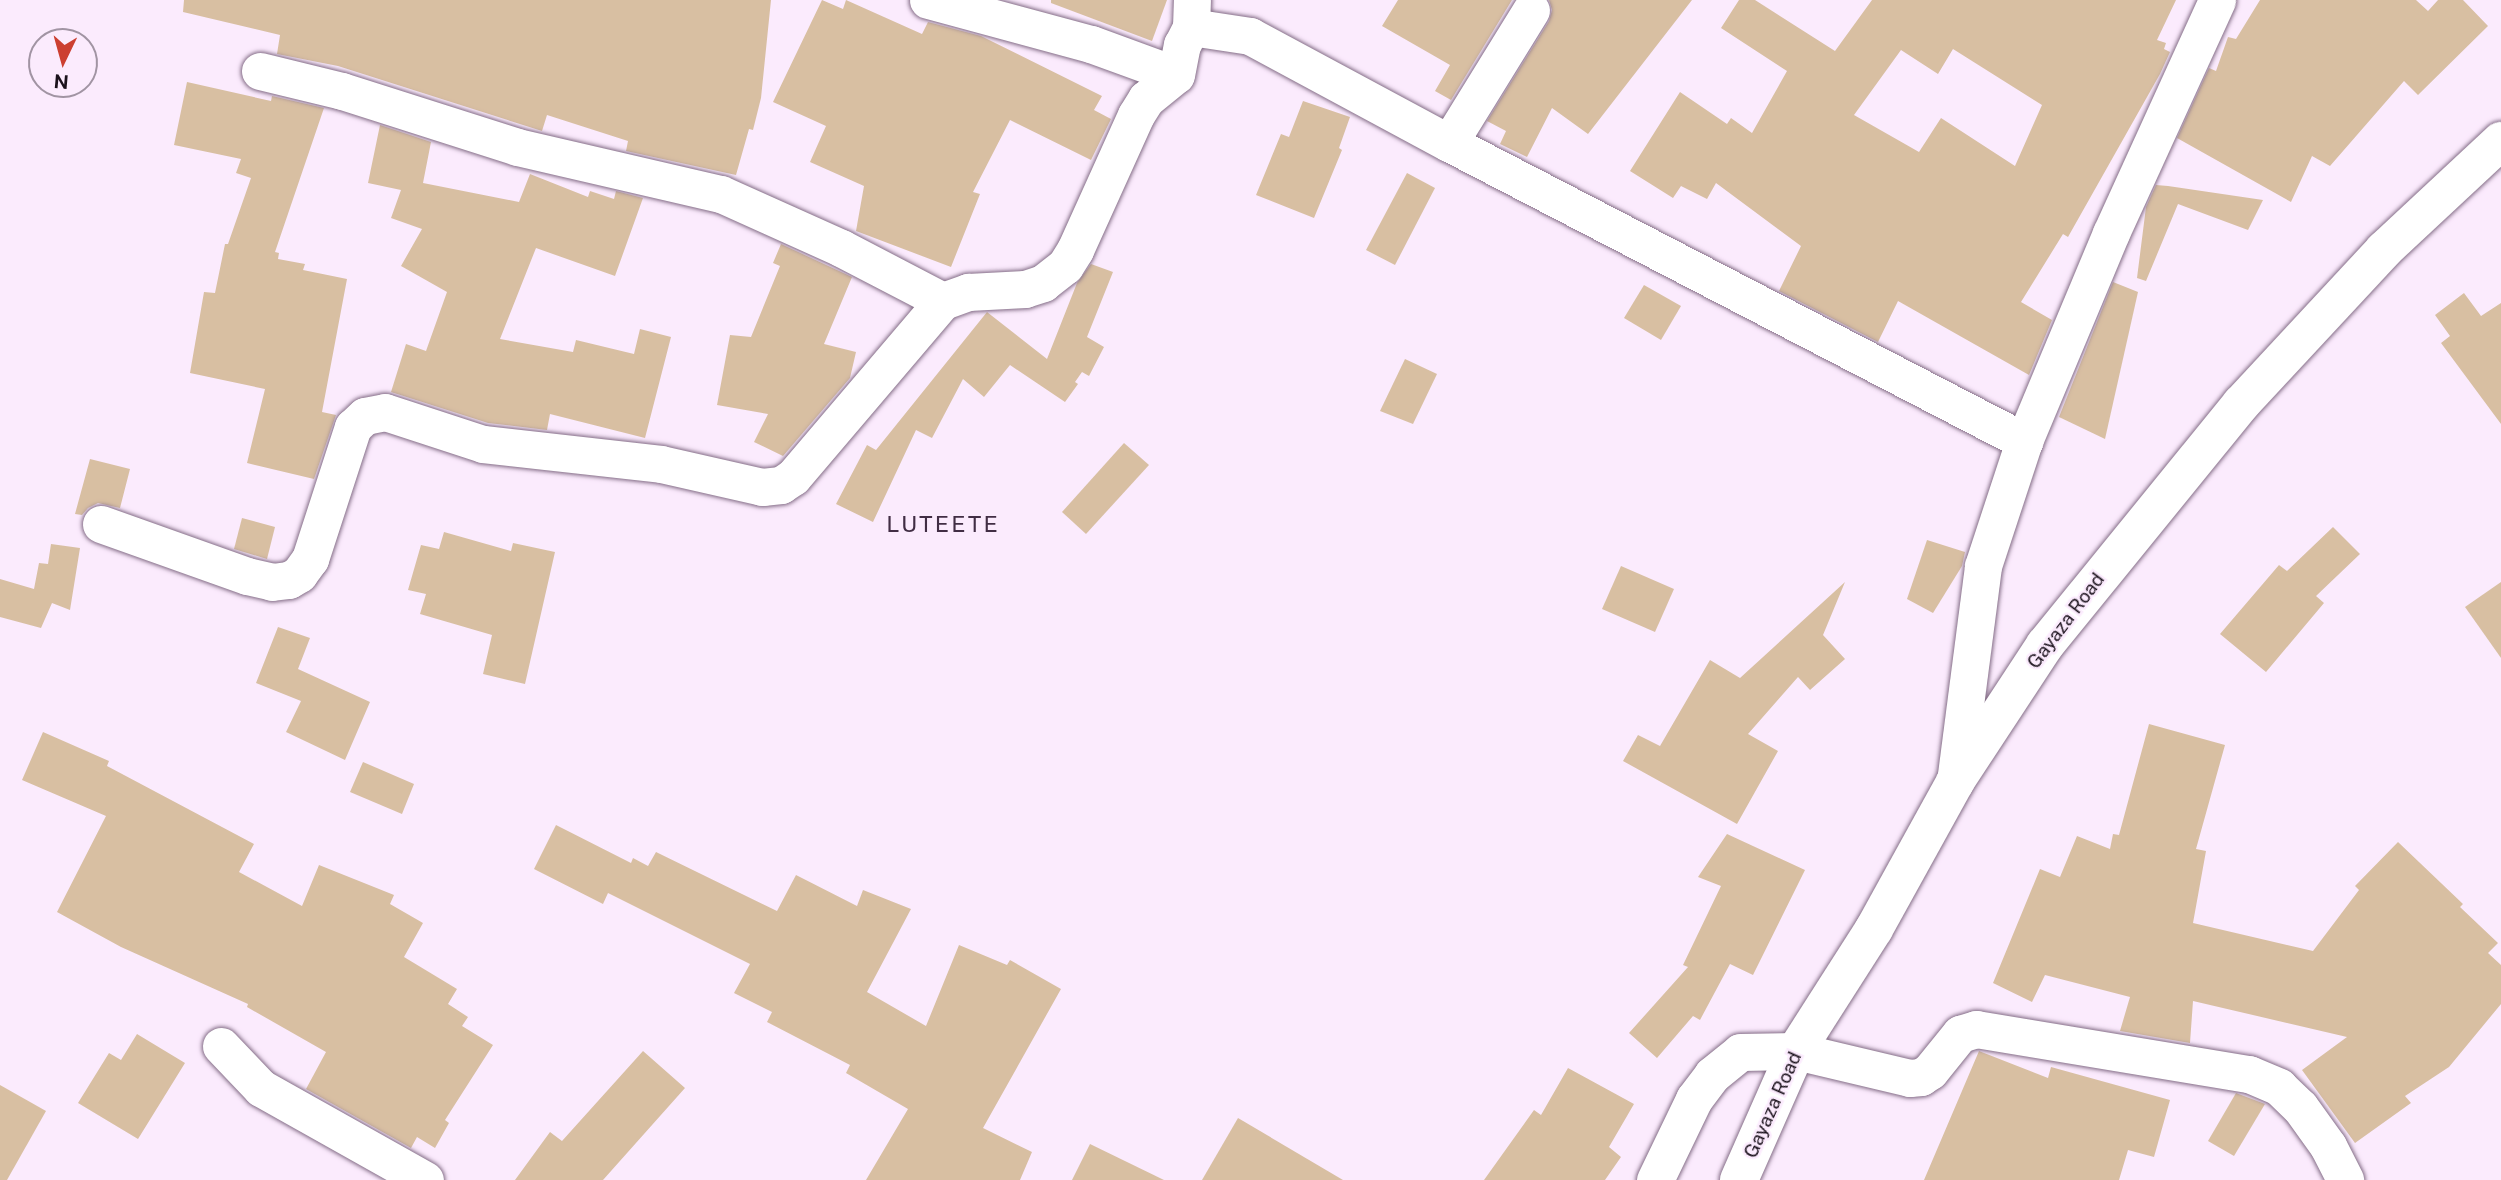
<!DOCTYPE html>
<html>
<head>
<meta charset="utf-8">
<style>
  body { margin:0 }
  #map { position:relative; width:2501px; height:1180px; overflow:hidden; background:#fbebfd; font-family:"Public Sans",sans-serif }
  div>[style] { position:absolute }
  [style*='--x'] { left:calc(var(--x)*1px); top:calc(var(--y)*1px); width:calc(var(--w)*1px); rotate:calc(var(--a)*1deg) }
  .building>* { inset:0; background:#d8bfa2 }
  .roads { filter:drop-shadow(0 0 2px #846d87) drop-shadow(0 0 2px #846d87) }
  .minor>* { height:37px; margin:-18.5px; padding:0 18.5px; transform-origin:18.5px; border-radius:18.5px; background:#fff }
  .major>* { height:38px; margin:-19px; padding:0 19px; transform-origin:19px; border-radius:19px; background:#fff }
  span { translate:-50% -50%; white-space:nowrap; text-align:center; line-height:1.15; -webkit-text-stroke:5px #fbebfd; paint-order:stroke }
  .street-label { font-size:19px; color:#1b121c }
  .quarter-label { font-size:23px; color:#412d44; letter-spacing:2px }
  .north { position:absolute; left:28px; top:28px; width:70px; height:70px; box-sizing:border-box; background:#fbebfd; border:2px solid #a194a3; border-radius:50%; rotate:185deg; font-size:19px; font-weight:700; line-height:28px; text-align:center; color:#1b121c }
  .north::after { content:''; display:block; margin:auto; width:24px; height:32px; background:#cc3f31; clip-path:polygon(50% 0,100% 100%,50% 72%,0 100%) }
</style>
</head>
<body>
<div id="map">
  <div class="building">
    <i style="clip-path:polygon(184px 0,771px 0,761px 98px,753px 130px,749px 129px,736px 175px,626px 151px,628px 141px,547px 115px,542px 131px,338px 66px,277px 54px,280px 35px,183px 12px)"></i>
    <i style="clip-path:polygon(822px 0,843px 9px,846px 0,922px 34px,928px 22px,981px 36px,1102px 96px,1094px 110px,1111px 119px,1091px 160px,1010px 120px,973px 192px,980px 194px,951px 267px,856px 231px,864px 186px,810px 162px,826px 126px,773px 102px)"></i>
    <i style="clip-path:polygon(1051px 0,1167px 0,1152px 41px,1051px 3px)"></i>
    <i style="clip-path:polygon(1398px 0,1512px 0,1451px 100px,1435px 91px,1450px 65px,1382px 26px)"></i>
    <i style="clip-path:polygon(1549px 0,1692px 0,1588px 134px,1552px 108px,1527px 157px,1500px 144px,1506px 131px,1487px 121px,1549px 21px,1552px 10px)"></i>
    <i style="clip-path:polygon(evenodd,1739px 0,1755px 0,1835px 51px,1872px 0,2176px 0,2157px 40px,2166px 43px,2164px 49px,2170px 52px,2160px 74px,2068px 237px,2063px 234px,2021px 302px,2052px 320px,2029px 375px,1898px 301px,1878px 342px,1779px 291px,1801px 246px,1716px 183px,1707px 199px,1681px 186px,1673px 198px,1630px 171px,1680px 92px,1727px 124px,1731px 118px,1752px 133px,1787px 71px,1721px 28px,1739px 0,1953px 49px,2042px 105px,2015px 166px,1941px 118px,1919px 152px,1854px 115px,1901px 50px,1938px 74px,1953px 49px)"></i>
    <i style="clip-path:polygon(2260px 0,2416px 0,2428px 11px,2438px 0,2463px 0,2488px 26px,2418px 95px,2404px 81px,2330px 166px,2312px 156px,2291px 202px,2177px 138px,2209px 68px,2216px 71px,2228px 37px,2236px 39px)"></i>
    <i style="clip-path:polygon(187px 82px,271px 101px,272px 96px,324px 108px,275px 252px,279px 253px,278px 259px,305px 264px,303px 270px,347px 279px,322px 412px,336px 415px,314px 479px,247px 463px,265px 389px,190px 373px,204px 292px,215px 293px,225px 244px,228px 244px,251px 178px,236px 173px,241px 159px,174px 145px)"></i>
    <i style="clip-path:polygon(1303px 101px,1350px 117px,1339px 148px,1342px 150px,1314px 218px,1256px 195px,1281px 134px,1289px 137px)"></i>
    <i style="clip-path:polygon(380px 125px,431px 142px,423px 183px,519px 202px,530px 174px,588px 197px,590px 191px,614px 199px,616px 191px,643px 198px,615px 276px,536px 248px,500px 339px,573px 352px,576px 340px,634px 354px,640px 329px,671px 337px,645px 438px,550px 414px,547px 430px,488px 423px,391px 392px,406px 344px,426px 351px,447px 292px,401px 266px,422px 229px,391px 218px,401px 190px,368px 183px)"></i>
    <i style="clip-path:polygon(1407px 173px,1435px 188px,1395px 265px,1366px 250px)"></i>
    <i style="clip-path:polygon(2156px 185px,2168px 186px,2263px 200px,2248px 230px,2178px 204px,2146px 281px,2137px 278px,2146px 207px)"></i>
    <i style="clip-path:polygon(781px 244px,852px 277px,824px 344px,856px 352px,850px 378px,783px 456px,754px 442px,768px 414px,717px 405px,730px 335px,751px 337px,780px 266px,773px 263px)"></i>
    <i style="clip-path:polygon(1091px 264px,1113px 272px,1087px 337px,1104px 347px,1089px 376px,1082px 372px,1075px 382px,1078px 384px,1065px 402px,1010px 365px,984px 397px,963px 379px,932px 438px,916px 430px,873px 522px,836px 504px,867px 445px,876px 450px,987px 312px,1047px 359px,1077px 283px)"></i>
    <i style="clip-path:polygon(2113px 282px,2138px 292px,2105px 439px,2059px 417px)"></i>
    <i style="clip-path:polygon(1644px 285px,1681px 306px,1661px 340px,1624px 318px)"></i>
    <i style="clip-path:polygon(2464px 293px,2481px 316px,2501px 303px,2501px 424px,2441px 343px,2450px 336px,2435px 315px)"></i>
    <i style="clip-path:polygon(1405px 359px,1437px 374px,1413px 424px,1380px 411px)"></i>
    <i style="clip-path:polygon(1124px 443px,1149px 465px,1086px 534px,1062px 512px)"></i>
    <i style="clip-path:polygon(90px 459px,130px 469px,120px 508px,98px 503px,88px 508px,82px 515px,75px 514px)"></i>
    <i style="clip-path:polygon(242px 518px,275px 527px,267px 559px,234px 549px)"></i>
    <i style="clip-path:polygon(2333px 527px,2360px 554px,2316px 596px,2324px 603px,2266px 672px,2220px 634px,2279px 565px,2287px 571px)"></i>
    <i style="clip-path:polygon(444px 532px,511px 551px,513px 543px,555px 552px,525px 684px,483px 674px,492px 635px,420px 614px,426px 594px,408px 590px,421px 545px,439px 549px)"></i>
    <i style="clip-path:polygon(1927px 540px,1965px 552px,1962px 566px,1933px 613px,1907px 599px)"></i>
    <i style="clip-path:polygon(51px 544px,80px 548px,70px 610px,52px 603px,41px 628px,0 617px,0 579px,34px 589px,39px 563px,48px 564px)"></i>
    <i style="clip-path:polygon(1621px 566px,1674px 589px,1655px 632px,1602px 609px)"></i>
    <i style="clip-path:polygon(1845px 582px,1823px 635px,1845px 659px,1810px 690px,1798px 677px,1748px 734px,1778px 751px,1737px 824px,1623px 761px,1638px 735px,1660px 746px,1710px 660px,1740px 678px)"></i>
    <i style="clip-path:polygon(2501px 582px,2501px 658px,2465px 607px)"></i>
    <i style="clip-path:polygon(278px 627px,310px 638px,298px 669px,370px 702px,345px 760px,286px 732px,301px 701px,256px 683px)"></i>
    <i style="clip-path:polygon(2149px 724px,2225px 745px,2196px 849px,2206px 851px,2193px 923px,2313px 951px,2359px 890px,2355px 886px,2398px 842px,2463px 904px,2460px 907px,2498px 943px,2488px 953px,2501px 965px,2501px 1004px,2449px 1067px,2405px 1096px,2411px 1103px,2355px 1143px,2302px 1070px,2347px 1037px,2193px 1001px,2190px 1043px,2120px 1031px,2130px 997px,2045px 975px,2032px 1002px,1993px 983px,2040px 869px,2060px 877px,2077px 836px,2110px 849px,2113px 834px,2119px 835px)"></i>
    <i style="clip-path:polygon(43px 732px,109px 761px,107px 766px,254px 844px,239px 872px,302px 906px,319px 865px,394px 895px,390px 904px,423px 923px,404px 957px,457px 989px,448px 1004px,468px 1017px,462px 1026px,493px 1045px,445px 1120px,449px 1123px,435px 1148px,417px 1137px,411px 1148px,306px 1089px,326px 1052px,247px 1007px,248px 1004px,121px 947px,57px 912px,106px 816px,22px 780px)"></i>
    <i style="clip-path:polygon(363px 762px,414px 784px,402px 814px,350px 792px)"></i>
    <i style="clip-path:polygon(556px 825px,631px 863px,633px 858px,648px 866px,656px 852px,777px 911px,796px 875px,857px 906px,863px 890px,911px 909px,867px 992px,926px 1026px,959px 945px,1007px 965px,1010px 960px,1061px 989px,983px 1128px,1032px 1152px,1020px 1180px,866px 1180px,908px 1109px,846px 1073px,850px 1065px,767px 1022px,772px 1012px,734px 993px,750px 964px,608px 893px,603px 904px,534px 869px)"></i>
    <i style="clip-path:polygon(1727px 834px,1805px 870px,1753px 975px,1730px 964px,1700px 1020px,1693px 1016px,1657px 1058px,1629px 1033px,1688px 967px,1683px 965px,1721px 886px,1698px 877px)"></i>
    <i style="clip-path:polygon(137px 1034px,185px 1063px,138px 1139px,78px 1103px,109px 1053px,121px 1060px)"></i>
    <i style="clip-path:polygon(643px 1051px,685px 1088px,603px 1180px,515px 1180px,550px 1132px,562px 1141px)"></i>
    <i style="clip-path:polygon(1979px 1051px,2048px 1078px,2051px 1067px,2170px 1100px,2154px 1157px,2128px 1150px,2119px 1180px,1924px 1180px)"></i>
    <i style="clip-path:polygon(1568px 1068px,1634px 1104px,1609px 1147px,1621px 1157px,1605px 1180px,1484px 1180px,1534px 1110px,1541px 1115px)"></i>
    <i style="clip-path:polygon(0 1085px,46px 1111px,7px 1180px,0 1180px)"></i>
    <i style="clip-path:polygon(2236px 1093px,2265px 1104px,2234px 1156px,2208px 1141px)"></i>
    <i style="clip-path:polygon(1238px 1118px,1343px 1180px,1202px 1180px)"></i>
    <i style="clip-path:polygon(1090px 1144px,1164px 1180px,1072px 1180px)"></i>
  </div>
  <div class="roads">
    <div class="minor">
      <i style="--x:928;--y:0;--w:169;--a:15.1"></i>
      <i style="--x:1091;--y:44;--w:90;--a:20"></i>
      <i style="--x:1191;--y:27;--w:60;--a:8.7"></i>
      <i style="--x:1250;--y:36;--w:226;--a:28.3"></i>
      <i style="--x:1449;--y:143;--w:156;--a:-58.3"></i>
      <i style="--x:260;--y:71;--w:84;--a:13.7"></i>
      <i style="--x:342;--y:91;--w:184;--a:17.7"></i>
      <i style="--x:517;--y:147;--w:209;--a:13"></i>
      <i style="--x:721;--y:194;--w:132;--a:24.2"></i>
      <i style="--x:841;--y:248;--w:115;--a:27.5"></i>
      <i style="--x:1449;--y:143;--w:648;--a:27.4"></i>
      <i style="--x:101;--y:524;--w:155;--a:19.6"></i>
      <i style="--x:247;--y:576;--w:26;--a:13"></i>
      <i style="--x:272;--y:582;--w:17;--a:-7"></i>
      <i style="--x:289;--y:580;--w:12;--a:-31"></i>
      <i style="--x:299;--y:574;--w:19;--a:-54"></i>
      <i style="--x:310;--y:559;--w:139;--a:-72"></i>
      <i style="--x:353;--y:427;--w:16;--a:-43"></i>
      <i style="--x:365;--y:416;--w:20;--a:-11"></i>
      <i style="--x:385;--y:412;--w:103;--a:18.1"></i>
      <i style="--x:483;--y:444;--w:179;--a:6.4"></i>
      <i style="--x:661;--y:464;--w:104;--a:12.8"></i>
      <i style="--x:762;--y:487;--w:19;--a:-6"></i>
      <i style="--x:781;--y:485;--w:14;--a:-34"></i>
      <i style="--x:793;--y:477;--w:231;--a:-49.6"></i>
      <i style="--x:943;--y:301;--w:27;--a:-20"></i>
      <i style="--x:968;--y:292;--w:57;--a:-3"></i>
      <i style="--x:1025;--y:289;--w:19;--a:-18"></i>
      <i style="--x:1043;--y:283;--w:28;--a:-38"></i>
      <i style="--x:1065;--y:266;--w:19;--a:-58"></i>
      <i style="--x:1075;--y:250;--w:148;--a:-65.7"></i>
      <i style="--x:1136;--y:115;--w:19;--a:-58"></i>
      <i style="--x:1146;--y:99;--w:38;--a:-39"></i>
      <i style="--x:1176;--y:75;--w:31;--a:-79"></i>
      <i style="--x:1182;--y:45;--w:20;--a:-63"></i>
      <i style="--x:1191;--y:27;--w:27;--a:-88"></i>
      <i style="--x:1955;--y:782;--w:218;--a:-82.6"></i>
      <i style="--x:1983;--y:566;--w:132;--a:-71.8"></i>
      <i style="--x:2024;--y:441;--w:225;--a:-67.3"></i>
      <i style="--x:2111;--y:233;--w:256;--a:-65.5"></i>
      <i style="--x:221;--y:1046;--w:58;--a:46.4"></i>
      <i style="--x:261;--y:1088;--w:188;--a:29.3"></i>
      <i style="--x:1655;--y:1180;--w:90;--a:-64.3"></i>
      <i style="--x:1694;--y:1099;--w:30;--a:-53"></i>
      <i style="--x:1712;--y:1075;--w:36;--a:-39"></i>
      <i style="--x:1740;--y:1052;--w:56;--a:-1"></i>
      <i style="--x:1796;--y:1051;--w:117;--a:13.3"></i>
      <i style="--x:1910;--y:1078;--w:11;--a:-5"></i>
      <i style="--x:1921;--y:1077;--w:11;--a:-34"></i>
      <i style="--x:1930;--y:1071;--w:48;--a:-51"></i>
      <i style="--x:1960;--y:1034;--w:17;--a:-17"></i>
      <i style="--x:1976;--y:1029;--w:277;--a:9.4"></i>
      <i style="--x:2249;--y:1074;--w:33;--a:23"></i>
      <i style="--x:2279;--y:1087;--w:29;--a:44"></i>
      <i style="--x:2300;--y:1107;--w:48;--a:54.3"></i>
      <i style="--x:2328;--y:1146;--w:38;--a:63"></i>
    </div>
    <div class="major">
      <i style="--x:1739;--y:1180;--w:141;--a:-66.2"></i>
      <i style="--x:1796;--y:1051;--w:145;--a:-57.4"></i>
      <i style="--x:1874;--y:929;--w:168;--a:-61.1"></i>
      <i style="--x:1955;--y:782;--w:164;--a:-56.7"></i>
      <i style="--x:2045;--y:645;--w:311;--a:-50.9"></i>
      <i style="--x:2241;--y:404;--w:210;--a:-47.1"></i>
      <i style="--x:2384;--y:250;--w:160;--a:-43"></i>
    </div>
  </div>
  <div class="street-label">
    <span style="left:2066px;top:621px;rotate:-53deg">Gayaza Road</span>
    <span style="left:1773px;top:1105px;rotate:-66deg">Gayaza Road</span>
  </div>
  <div class="quarter-label">
    <span style="left:943px;top:524px">LUTEETE</span>
  </div>
  <div class="north">N</div>
</div>
</body>
</html>
